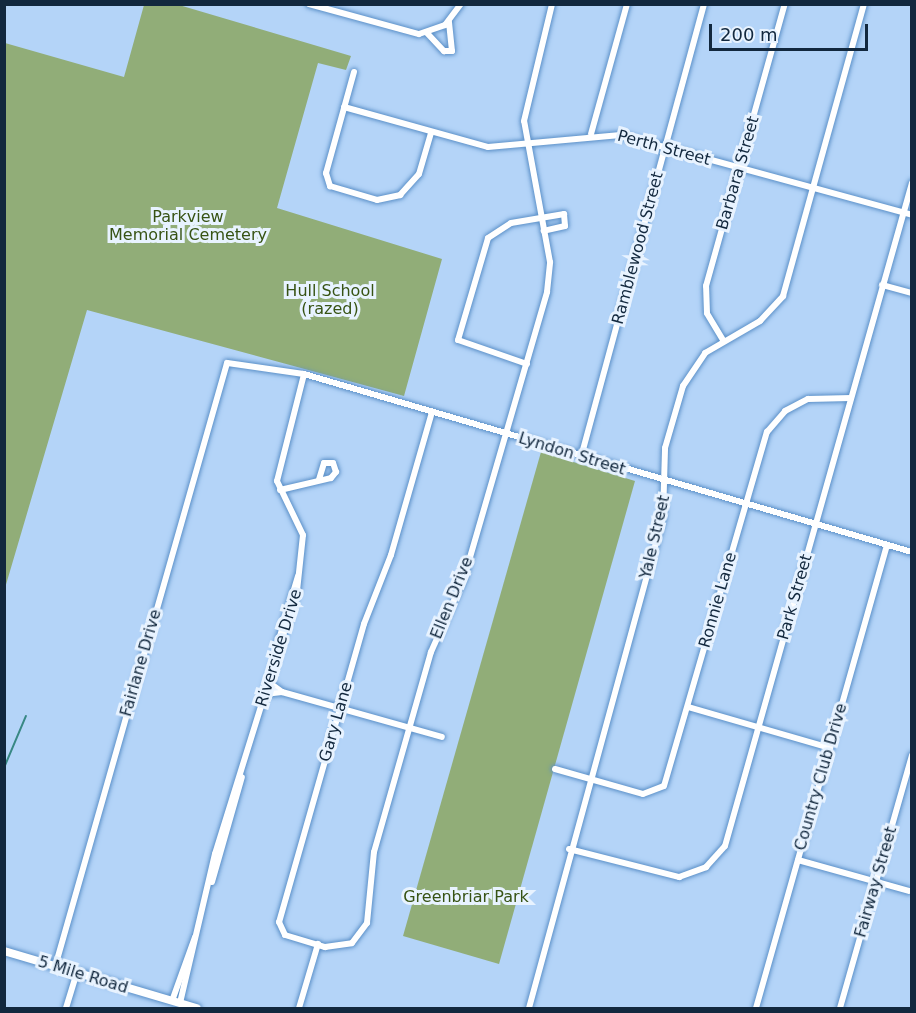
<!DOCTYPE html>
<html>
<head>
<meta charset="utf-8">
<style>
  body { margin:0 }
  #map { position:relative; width:916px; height:1013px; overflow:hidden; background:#b4d4f8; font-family:"DejaVu Sans",sans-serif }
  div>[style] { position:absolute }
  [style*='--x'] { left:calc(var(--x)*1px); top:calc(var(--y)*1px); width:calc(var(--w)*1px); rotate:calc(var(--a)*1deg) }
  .green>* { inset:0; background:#91ad78 }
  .stream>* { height:1.5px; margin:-0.75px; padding:0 0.75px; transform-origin:0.75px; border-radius:0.75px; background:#388884 }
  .roads { filter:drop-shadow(0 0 2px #5b90c8) drop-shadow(0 0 2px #5b90c8) }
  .minor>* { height:6px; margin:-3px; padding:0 3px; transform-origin:3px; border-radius:3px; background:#fff }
  .major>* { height:8px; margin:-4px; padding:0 4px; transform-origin:4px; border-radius:4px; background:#fff }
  span { translate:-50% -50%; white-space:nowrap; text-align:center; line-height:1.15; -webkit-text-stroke:6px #e8f3ff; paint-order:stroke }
  .street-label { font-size:16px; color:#12283e }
  .park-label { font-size:16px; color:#375314 }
  .frame { position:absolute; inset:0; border:6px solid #12283e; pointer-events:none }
  .scale { position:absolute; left:709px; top:24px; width:159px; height:27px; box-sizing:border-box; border:3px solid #12283e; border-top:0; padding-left:8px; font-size:18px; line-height:21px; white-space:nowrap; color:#12283e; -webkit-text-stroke:4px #e8f3ff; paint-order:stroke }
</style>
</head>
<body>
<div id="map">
  <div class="green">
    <i style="clip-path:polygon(179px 5px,351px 56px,346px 70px,318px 63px,277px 208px,442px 259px,404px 396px,87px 310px,5px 588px,5px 43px,124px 77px,144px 5px)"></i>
    <i style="clip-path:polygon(541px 452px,635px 481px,499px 964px,403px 936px)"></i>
  </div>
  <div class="stream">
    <i style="--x:4;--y:768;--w:56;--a:-67.1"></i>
  </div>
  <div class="roads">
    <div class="minor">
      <i style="--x:309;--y:4;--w:114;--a:15.3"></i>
      <i style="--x:419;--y:34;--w:28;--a:-19"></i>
      <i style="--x:445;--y:25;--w:26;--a:-53"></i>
      <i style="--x:427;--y:33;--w:25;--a:47"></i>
      <i style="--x:444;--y:51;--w:8;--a:0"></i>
      <i style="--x:452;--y:51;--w:30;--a:-96"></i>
      <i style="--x:354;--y:72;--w:105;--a:105.5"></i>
      <i style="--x:326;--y:173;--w:14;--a:73"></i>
      <i style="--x:330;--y:186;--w:49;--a:16.6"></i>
      <i style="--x:377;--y:200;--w:24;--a:-12"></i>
      <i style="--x:400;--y:195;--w:28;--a:-48"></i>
      <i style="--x:419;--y:174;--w:43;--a:-73.7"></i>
      <i style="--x:344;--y:107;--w:149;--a:15.5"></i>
      <i style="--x:488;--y:147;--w:133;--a:-5.2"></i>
      <i style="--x:620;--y:135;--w:303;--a:15.3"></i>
      <i style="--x:591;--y:134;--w:135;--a:-74.5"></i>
      <i style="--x:882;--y:285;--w:31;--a:15"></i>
      <i style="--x:723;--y:340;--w:31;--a:-121"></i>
      <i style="--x:707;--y:313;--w:27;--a:-92"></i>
      <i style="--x:706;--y:286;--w:293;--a:-74.4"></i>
      <i style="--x:527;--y:364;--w:73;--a:-160.8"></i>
      <i style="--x:458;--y:340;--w:106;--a:-73.6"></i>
      <i style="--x:488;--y:238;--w:27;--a:-33"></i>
      <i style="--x:511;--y:223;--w:54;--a:-9.6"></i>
      <i style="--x:564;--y:214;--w:12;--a:85"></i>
      <i style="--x:565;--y:226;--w:22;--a:167"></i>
      <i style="--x:432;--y:412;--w:149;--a:106"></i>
      <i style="--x:391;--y:555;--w:74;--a:111.4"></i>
      <i style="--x:364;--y:624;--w:310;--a:105.9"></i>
      <i style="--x:279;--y:922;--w:14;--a:65"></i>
      <i style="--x:285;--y:935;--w:42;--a:16.7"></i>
      <i style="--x:325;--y:947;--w:27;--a:-8"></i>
      <i style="--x:352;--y:943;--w:25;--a:-53"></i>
      <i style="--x:367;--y:923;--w:71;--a:-84.4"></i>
      <i style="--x:374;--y:852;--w:208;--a:-74.1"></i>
      <i style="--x:431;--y:652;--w:81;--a:-66"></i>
      <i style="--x:464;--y:578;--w:298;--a:-73.8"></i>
      <i style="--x:547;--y:292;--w:30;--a:-84"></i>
      <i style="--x:550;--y:262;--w:143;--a:-100.4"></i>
      <i style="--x:524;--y:121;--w:120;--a:-76.5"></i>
      <i style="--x:581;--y:457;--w:469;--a:-74.8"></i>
      <i style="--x:280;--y:490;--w:52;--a:-13.2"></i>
      <i style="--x:331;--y:478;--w:8;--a:-50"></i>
      <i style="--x:336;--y:472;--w:9;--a:-108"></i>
      <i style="--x:333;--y:463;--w:9;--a:180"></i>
      <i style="--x:324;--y:463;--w:17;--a:107"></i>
      <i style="--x:277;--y:646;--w:73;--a:-73.3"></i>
      <i style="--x:282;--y:692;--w:166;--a:15.7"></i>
      <i style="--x:265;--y:694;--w:17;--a:-7"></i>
      <i style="--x:282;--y:692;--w:17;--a:-144"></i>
      <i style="--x:688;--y:707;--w:148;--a:16.1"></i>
      <i style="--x:555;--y:769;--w:91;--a:15.9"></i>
      <i style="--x:643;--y:794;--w:22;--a:-21"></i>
      <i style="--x:664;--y:786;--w:369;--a:-73.8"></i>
      <i style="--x:767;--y:432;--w:28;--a:-49"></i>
      <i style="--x:785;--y:411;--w:26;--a:-28"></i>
      <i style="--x:808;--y:399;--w:43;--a:-1.3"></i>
      <i style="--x:569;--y:849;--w:114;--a:14.3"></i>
      <i style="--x:679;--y:877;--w:29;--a:-20"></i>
      <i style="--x:706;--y:867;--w:28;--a:-48"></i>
      <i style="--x:725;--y:846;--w:689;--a:-74.25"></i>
      <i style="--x:798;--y:860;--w:115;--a:15.6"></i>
      <i style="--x:212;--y:882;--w:109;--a:-74.1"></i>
      <i style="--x:55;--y:967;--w:628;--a:-74.1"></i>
      <i style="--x:227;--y:363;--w:78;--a:8.1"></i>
      <i style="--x:304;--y:374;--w:634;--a:16.32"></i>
      <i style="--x:172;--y:1001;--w:68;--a:-70.2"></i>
      <i style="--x:180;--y:1003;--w:153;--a:-76.8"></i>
      <i style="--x:215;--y:854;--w:275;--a:-72.7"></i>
      <i style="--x:297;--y:591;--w:56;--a:-83.9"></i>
      <i style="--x:303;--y:535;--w:60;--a:-115.7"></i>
      <i style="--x:277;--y:481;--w:110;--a:-75.8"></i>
      <i style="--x:66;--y:1008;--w:37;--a:-73"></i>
      <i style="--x:299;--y:1008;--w:67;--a:-73.5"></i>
      <i style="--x:529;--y:1008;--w:509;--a:-74.74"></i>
      <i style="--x:663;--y:517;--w:69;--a:-88.3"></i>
      <i style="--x:665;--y:448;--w:65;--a:-73.8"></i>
      <i style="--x:683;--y:386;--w:40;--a:-56"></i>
      <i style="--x:705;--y:353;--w:64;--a:-30.2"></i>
      <i style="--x:760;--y:321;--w:34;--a:-47"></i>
      <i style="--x:783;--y:296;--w:303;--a:-74.5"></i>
      <i style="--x:756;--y:1008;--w:481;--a:-74.2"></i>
      <i style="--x:840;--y:1008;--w:263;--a:-74.1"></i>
    </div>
    <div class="major">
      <i style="--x:4;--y:951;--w:201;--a:16.5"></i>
    </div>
  </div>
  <div class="street-label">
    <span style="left:664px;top:148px;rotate:15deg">Perth Street</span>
    <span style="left:738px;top:173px;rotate:-74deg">Barbara Street</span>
    <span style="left:638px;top:248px;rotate:-75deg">Ramblewood Street</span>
    <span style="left:572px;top:454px;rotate:17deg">Lyndon Street</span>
    <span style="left:655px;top:537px;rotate:-77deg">Yale Street</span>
    <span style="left:795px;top:597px;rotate:-74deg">Park Street</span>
    <span style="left:452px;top:598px;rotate:-68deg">Ellen Drive</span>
    <span style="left:718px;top:600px;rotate:-74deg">Ronnie Lane</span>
    <span style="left:279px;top:648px;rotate:-73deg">Riverside Drive</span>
    <span style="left:141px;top:663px;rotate:-74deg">Fairlane Drive</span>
    <span style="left:336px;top:722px;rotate:-74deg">Gary Lane</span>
    <span style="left:821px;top:777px;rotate:-74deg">Country Club Drive</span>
    <span style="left:876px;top:882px;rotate:-74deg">Fairway Street</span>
    <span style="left:83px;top:975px;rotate:17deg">5 Mile Road</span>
  </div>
  <div class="park-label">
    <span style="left:188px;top:226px">Parkview<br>Memorial Cemetery</span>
    <span style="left:330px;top:300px">Hull School<br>(razed)</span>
    <span style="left:466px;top:897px">Greenbriar Park</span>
  </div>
  <div class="frame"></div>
  <div class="scale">200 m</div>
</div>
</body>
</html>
